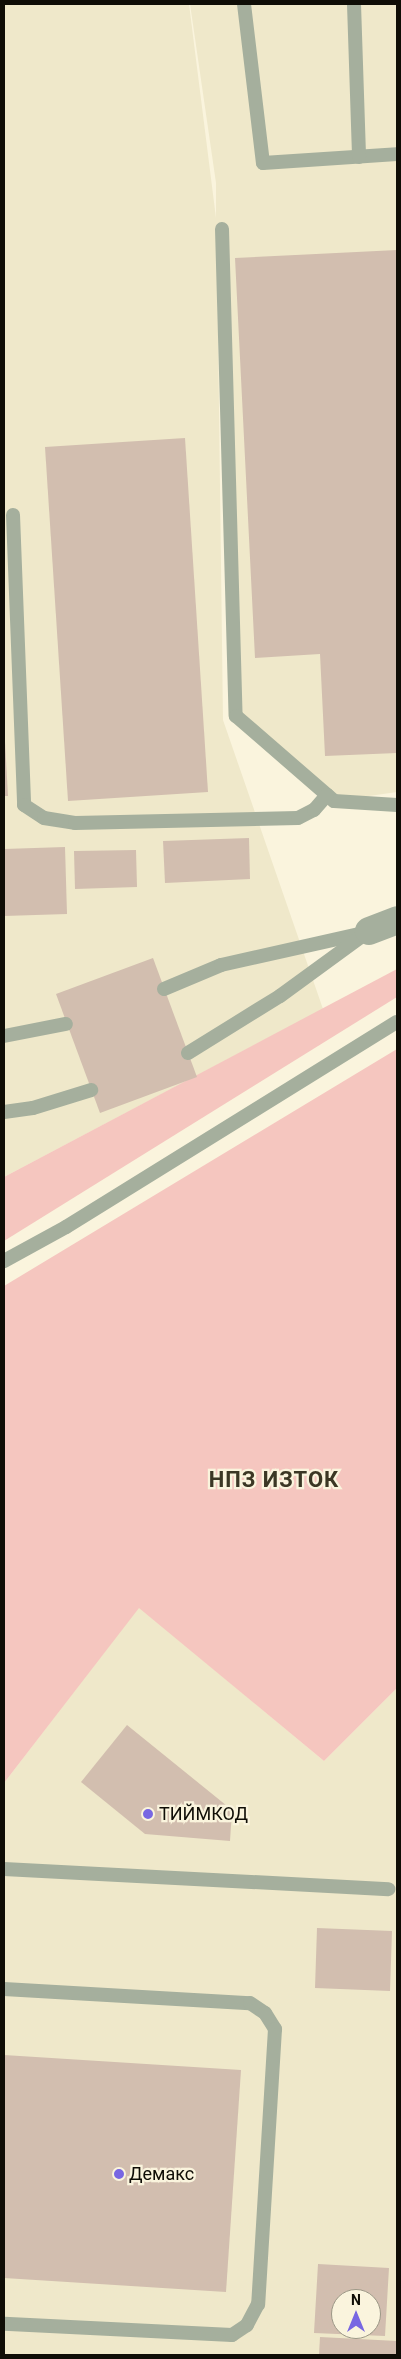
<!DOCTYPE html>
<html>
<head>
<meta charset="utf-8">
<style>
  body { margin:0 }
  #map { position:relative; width:401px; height:2359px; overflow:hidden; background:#faf4dd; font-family:Roboto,sans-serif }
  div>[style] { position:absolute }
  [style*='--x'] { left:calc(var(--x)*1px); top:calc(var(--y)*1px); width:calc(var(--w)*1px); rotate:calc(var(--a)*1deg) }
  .built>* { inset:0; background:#efe8ca }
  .green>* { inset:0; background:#f5c6bf }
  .building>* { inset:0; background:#d2beaf }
  .lane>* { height:14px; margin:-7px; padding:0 7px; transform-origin:7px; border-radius:7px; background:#a5af9d }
  .street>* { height:28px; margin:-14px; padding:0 14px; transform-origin:14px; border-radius:14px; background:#a5af9d }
  .dots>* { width:14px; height:14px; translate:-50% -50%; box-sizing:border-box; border:2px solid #faf4dd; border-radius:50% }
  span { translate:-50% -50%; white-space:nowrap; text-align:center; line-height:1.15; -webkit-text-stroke:4.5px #faf4dd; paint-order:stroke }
  .poi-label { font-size:18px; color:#0f0d06 }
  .left { translate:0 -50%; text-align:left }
  .district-label { font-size:22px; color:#3b3724; font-weight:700; letter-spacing:1px }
  .frame { position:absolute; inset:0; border:5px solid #0f0d06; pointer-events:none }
  .north { position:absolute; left:331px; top:2289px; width:50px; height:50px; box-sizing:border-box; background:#faf4dd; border:1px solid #9c9887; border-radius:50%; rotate:0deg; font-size:14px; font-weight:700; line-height:20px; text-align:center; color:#0f0d06 }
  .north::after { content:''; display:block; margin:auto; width:18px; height:22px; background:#7867e2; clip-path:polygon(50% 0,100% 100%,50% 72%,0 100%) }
</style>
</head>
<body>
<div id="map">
  <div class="built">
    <i style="clip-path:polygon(4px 4px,189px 4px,216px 218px,216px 183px,190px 4px,397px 4px,397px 792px,334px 801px,236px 716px,217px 253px,223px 720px,323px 1009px,4px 1177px)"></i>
    <i style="clip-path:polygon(evenodd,139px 1607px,324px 1761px,397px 1688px,397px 2355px,4px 2355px,4px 1783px,139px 1607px,341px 2299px,371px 2299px,371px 2329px,341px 2329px,341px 2299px)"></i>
  </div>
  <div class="green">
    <i style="clip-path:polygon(397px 969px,397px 997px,4px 1241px,4px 1177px)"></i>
    <i style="clip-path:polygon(397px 1049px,397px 1688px,324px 1761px,139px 1608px,4px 1783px,4px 1286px)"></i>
  </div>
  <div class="building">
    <i style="clip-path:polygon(397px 250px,397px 753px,325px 756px,320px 654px,255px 658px,235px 258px)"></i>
    <i style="clip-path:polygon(185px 438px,208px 792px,68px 801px,45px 447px)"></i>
    <i style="clip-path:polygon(4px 724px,8px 796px,4px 796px)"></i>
    <i style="clip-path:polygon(249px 838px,250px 879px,165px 883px,163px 841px)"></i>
    <i style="clip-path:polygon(65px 847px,67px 914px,4px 916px,4px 849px)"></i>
    <i style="clip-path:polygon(136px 850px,137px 887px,75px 889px,74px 851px)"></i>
    <i style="clip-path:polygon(153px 958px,197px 1077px,100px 1113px,56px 994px)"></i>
    <i style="clip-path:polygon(127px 1725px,232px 1810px,230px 1841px,145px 1834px,81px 1782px)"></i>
    <i style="clip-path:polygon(317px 1928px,392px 1931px,390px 1991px,315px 1988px)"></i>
    <i style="clip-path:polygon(4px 2055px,241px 2070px,226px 2292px,4px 2278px)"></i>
    <i style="clip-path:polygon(evenodd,318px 2264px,389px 2268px,385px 2336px,314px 2333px,318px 2264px,341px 2299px,371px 2299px,371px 2329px,341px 2329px,341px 2299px)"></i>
    <i style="clip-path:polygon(320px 2337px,397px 2341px,397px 2355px,319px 2355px)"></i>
  </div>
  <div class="lane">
    <i style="--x:244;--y:4;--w:160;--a:83.2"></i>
    <i style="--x:263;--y:163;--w:134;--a:-3.8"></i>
    <i style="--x:354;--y:4;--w:153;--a:88.1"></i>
    <i style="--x:222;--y:229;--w:487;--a:88.4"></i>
    <i style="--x:236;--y:716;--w:130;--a:40.9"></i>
    <i style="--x:334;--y:801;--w:63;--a:3.6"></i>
    <i style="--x:13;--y:515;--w:290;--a:87.8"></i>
    <i style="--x:24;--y:805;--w:24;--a:33"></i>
    <i style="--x:44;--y:818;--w:31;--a:9"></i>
    <i style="--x:75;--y:823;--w:223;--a:-1.3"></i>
    <i style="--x:298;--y:818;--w:18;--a:-27"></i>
    <i style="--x:314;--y:810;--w:20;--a:-49"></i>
    <i style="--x:164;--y:989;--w:62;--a:-22.8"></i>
    <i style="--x:221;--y:965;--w:147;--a:-12.6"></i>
    <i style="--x:4;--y:1036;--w:63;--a:-11"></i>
    <i style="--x:188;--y:1053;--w:108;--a:-31.8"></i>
    <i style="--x:280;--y:996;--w:110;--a:-36.1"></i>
    <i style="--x:4;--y:1112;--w:29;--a:-8"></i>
    <i style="--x:33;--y:1108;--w:61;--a:-17.2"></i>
    <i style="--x:4;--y:1261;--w:71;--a:-28.7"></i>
    <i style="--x:66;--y:1227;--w:389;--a:-31.8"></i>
    <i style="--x:4;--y:1869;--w:385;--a:3"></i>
    <i style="--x:4;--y:1989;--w:246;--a:3.3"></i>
    <i style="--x:250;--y:2003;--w:18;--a:34"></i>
    <i style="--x:265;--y:2013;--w:19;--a:58"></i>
    <i style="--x:275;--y:2029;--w:276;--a:93.5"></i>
    <i style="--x:258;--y:2304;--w:24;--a:118"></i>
    <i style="--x:247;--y:2325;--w:18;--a:146"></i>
    <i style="--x:232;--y:2335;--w:228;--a:-177.2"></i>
  </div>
  <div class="street">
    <i style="--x:369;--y:931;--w:30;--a:-21"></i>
  </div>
  <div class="dots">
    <i style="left:148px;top:1814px;background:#7867e2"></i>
    <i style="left:119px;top:2174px;background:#7867e2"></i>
  </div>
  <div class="poi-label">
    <span class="left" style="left:159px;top:1814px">ТИЙМКОД</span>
    <span class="left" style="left:129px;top:2174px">Демакс</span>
  </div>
  <div class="district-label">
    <span style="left:274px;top:1480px">НПЗ ИЗТОК</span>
  </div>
  <div class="frame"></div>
  <div class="north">N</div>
</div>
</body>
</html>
